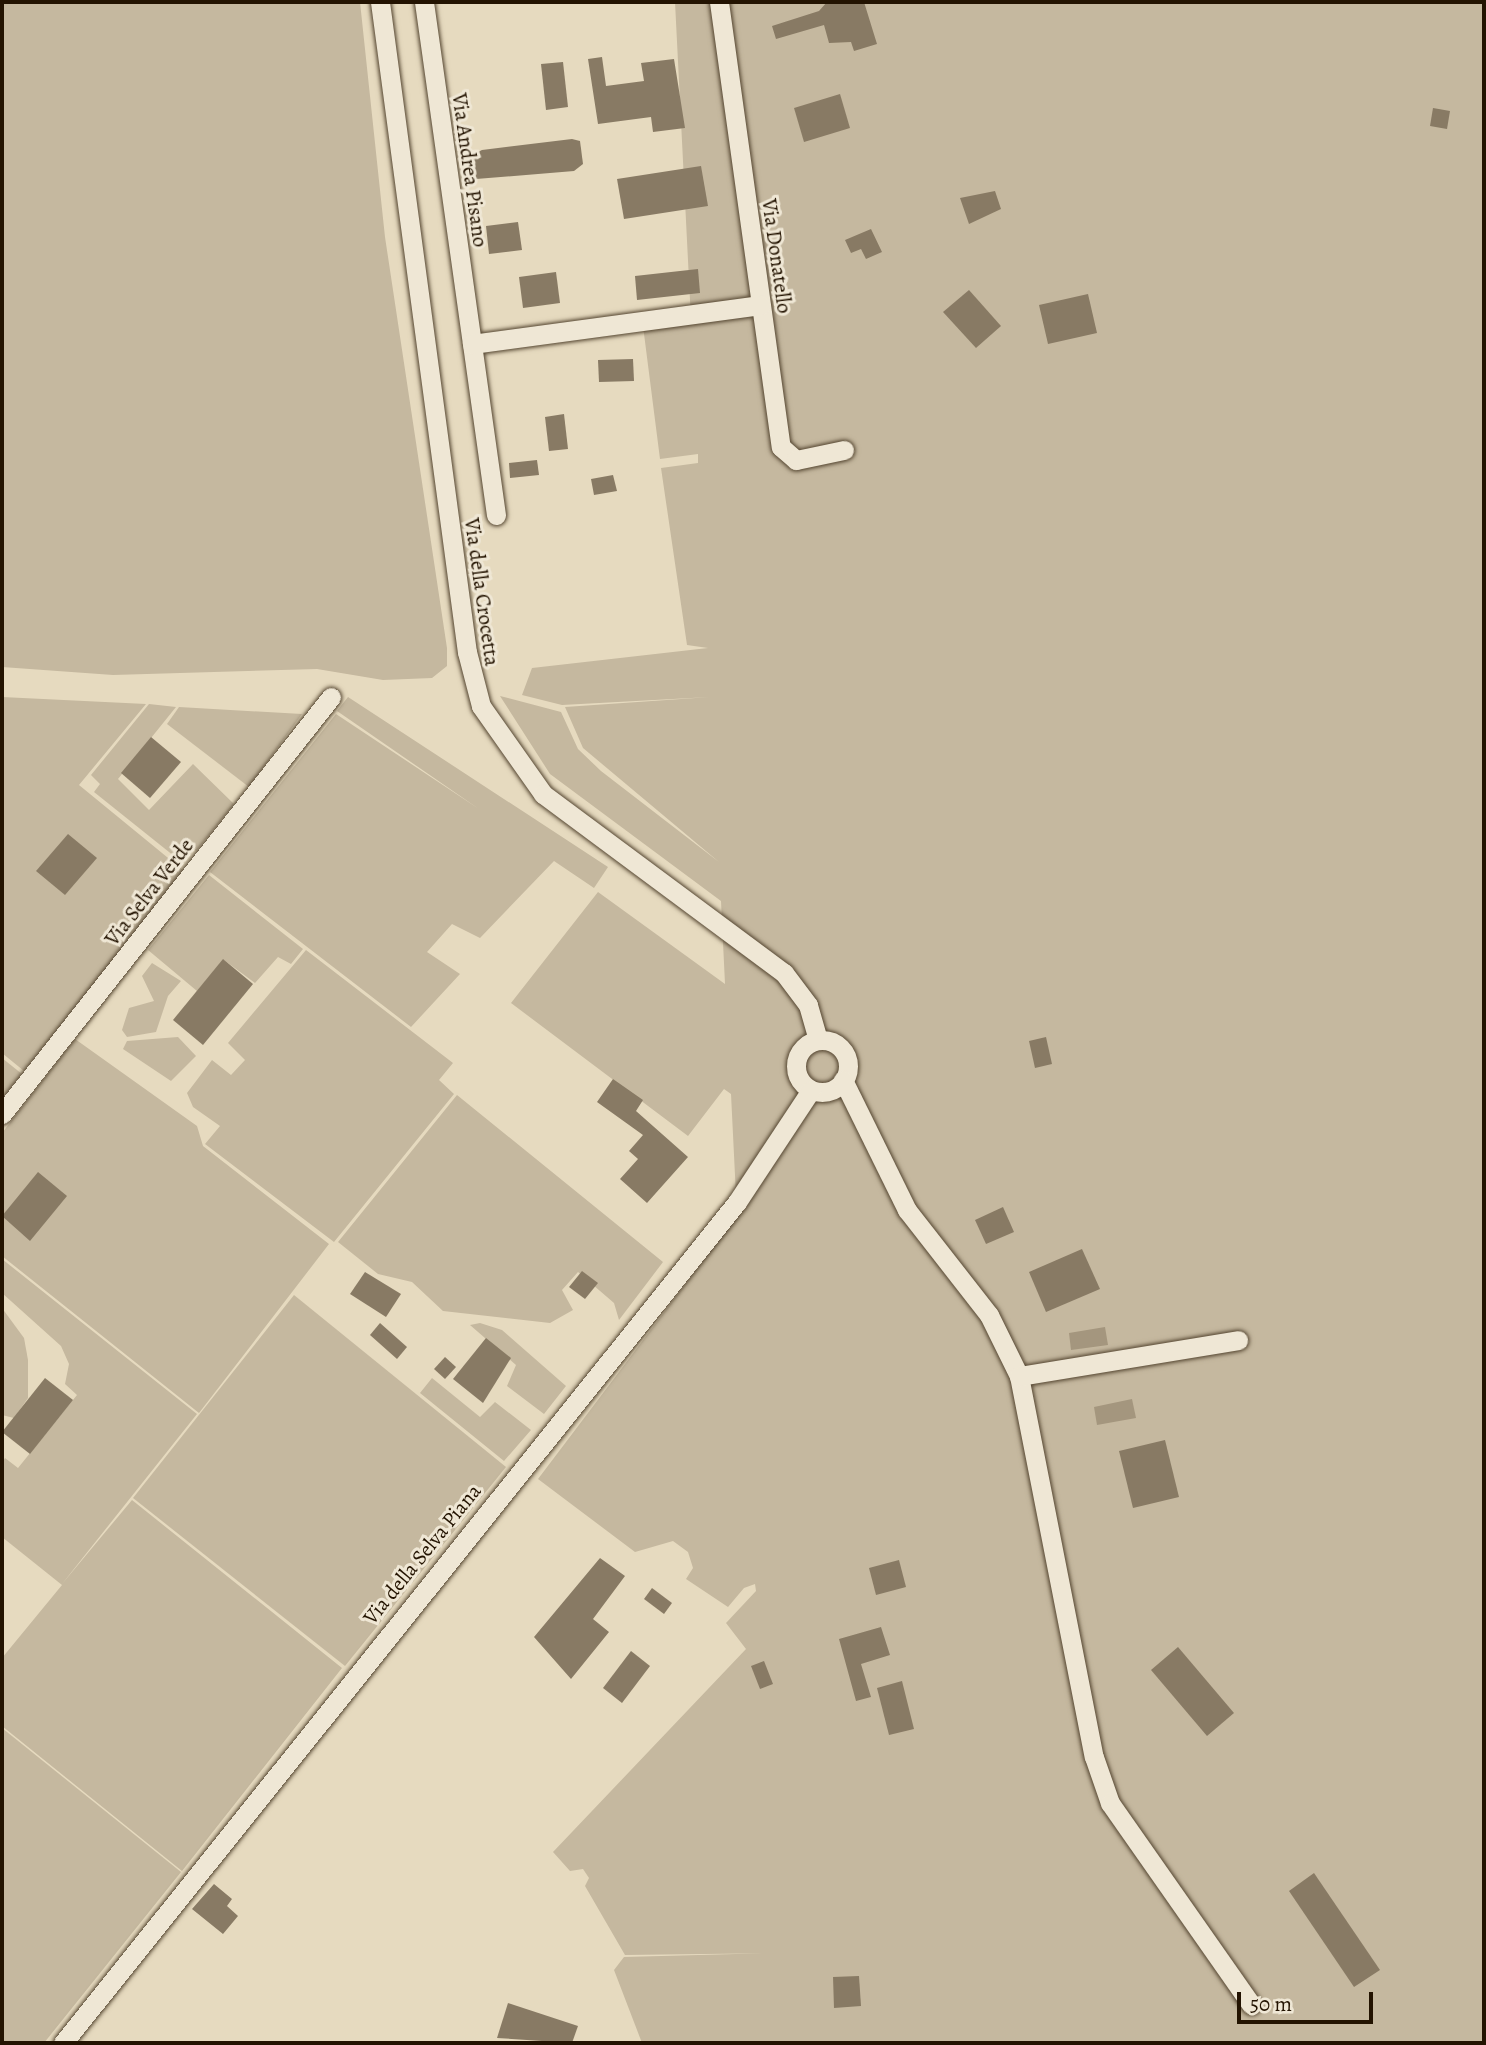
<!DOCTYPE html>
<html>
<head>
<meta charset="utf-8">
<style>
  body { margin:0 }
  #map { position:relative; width:1486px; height:2045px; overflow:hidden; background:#e6dabf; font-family:Alegreya,serif }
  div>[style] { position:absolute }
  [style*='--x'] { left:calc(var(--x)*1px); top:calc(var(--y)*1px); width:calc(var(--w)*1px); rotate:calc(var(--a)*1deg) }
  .green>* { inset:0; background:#c5b89f }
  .water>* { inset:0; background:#a4967e }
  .building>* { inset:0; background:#887a64 }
  .roads { filter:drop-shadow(0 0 2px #544530) drop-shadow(0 0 2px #544530) }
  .minor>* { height:19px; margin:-9.5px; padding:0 9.5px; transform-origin:9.5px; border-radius:9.5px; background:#efe7d5 }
  .minor>.ring { margin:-9.5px; padding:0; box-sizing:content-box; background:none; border:19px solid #efe7d5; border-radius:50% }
  span { translate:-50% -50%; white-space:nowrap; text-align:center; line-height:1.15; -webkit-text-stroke:6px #efe7d5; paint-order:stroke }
  .street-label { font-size:21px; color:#231301 }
  .frame { position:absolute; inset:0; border:4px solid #231301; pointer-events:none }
  .scale { position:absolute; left:1237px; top:1992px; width:136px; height:32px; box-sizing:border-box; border:4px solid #231301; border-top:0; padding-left:9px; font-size:21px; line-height:24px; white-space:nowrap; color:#231301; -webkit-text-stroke:5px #efe7d5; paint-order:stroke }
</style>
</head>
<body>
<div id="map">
  <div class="green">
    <i style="clip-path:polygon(2px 2px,360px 2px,385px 237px,447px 648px,447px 666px,432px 678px,383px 680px,317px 669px,113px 675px,2px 667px)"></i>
    <i style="clip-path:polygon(675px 2px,1484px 2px,1484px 2043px,642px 2043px,614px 1970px,624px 1957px,775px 1953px,625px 1955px,585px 1886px,589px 1878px,583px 1869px,570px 1871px,553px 1852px,746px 1649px,726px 1623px,756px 1591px,755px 1584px,744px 1588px,728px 1607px,686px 1579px,693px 1568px,688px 1552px,673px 1541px,635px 1552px,538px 1479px,737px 1216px,731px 1094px,724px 1089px,688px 1136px,511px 1003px,598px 892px,725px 984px,721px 901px,550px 774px,500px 696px,561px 712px,578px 749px,601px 771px,719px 862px,583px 748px,565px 707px,710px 697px,562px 705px,522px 695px,532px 668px,708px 648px,687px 645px,661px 468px,698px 463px,698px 454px,660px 459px,643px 326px,691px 320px)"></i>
    <i style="clip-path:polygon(2px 697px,146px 704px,79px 785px,184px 871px,24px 1071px,2px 1053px)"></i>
    <i style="clip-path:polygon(348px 697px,608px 867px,594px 888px,554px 861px,480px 938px,452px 924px,427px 952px,460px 974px,411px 1027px,210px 872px,336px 714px,479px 809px,337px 711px)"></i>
    <i style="clip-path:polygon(149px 704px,176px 707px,118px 779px,149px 810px,193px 764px,234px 804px,196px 851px,187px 843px,174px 856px,94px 792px,100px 784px,91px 775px)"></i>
    <i style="clip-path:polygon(179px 707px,302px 714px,249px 787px,167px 724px)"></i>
    <i style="clip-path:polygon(209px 875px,303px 949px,291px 964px,278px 957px,255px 983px,224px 960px,197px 991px,148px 950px)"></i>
    <i style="clip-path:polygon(306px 950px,453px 1063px,439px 1080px,454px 1094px,334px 1242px,205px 1144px,220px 1126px,193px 1107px,187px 1093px,212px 1060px,231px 1075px,245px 1060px,228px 1043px)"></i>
    <i style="clip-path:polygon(152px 963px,181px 981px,168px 996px,156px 1032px,127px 1037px,122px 1030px,129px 1008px,154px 1001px,142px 976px)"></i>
    <i style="clip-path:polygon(178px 1037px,196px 1056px,171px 1081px,123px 1049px,127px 1041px)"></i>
    <i style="clip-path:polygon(75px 1039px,197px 1126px,203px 1146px,329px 1244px,199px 1413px,2px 1256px,2px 1133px)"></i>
    <i style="clip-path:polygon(2px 1058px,22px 1074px,2px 1098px)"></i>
    <i style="clip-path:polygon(457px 1095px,663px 1262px,619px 1320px,614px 1303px,578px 1272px,562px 1290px,573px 1310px,550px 1323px,443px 1311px,412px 1282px,378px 1274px,338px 1242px)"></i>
    <i style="clip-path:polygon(2px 1259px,197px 1414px,62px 1584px,132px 1500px,342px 1668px,182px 1871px,2px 1726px,2px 1658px,62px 1585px,2px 1537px,2px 1463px,5px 1458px,18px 1468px,77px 1395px,65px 1384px,69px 1364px,61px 1346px,2px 1293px)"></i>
    <i style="clip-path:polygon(294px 1295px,506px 1467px,345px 1666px,133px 1498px)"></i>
    <i style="clip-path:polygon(2px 1308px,24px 1338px,28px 1360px,28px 1398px,14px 1418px,2px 1415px)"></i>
    <i style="clip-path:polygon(480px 1323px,502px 1330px,566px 1386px,544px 1414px,507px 1386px,516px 1365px,470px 1325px)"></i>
    <i style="clip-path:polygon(432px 1378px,480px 1417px,495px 1402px,531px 1430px,504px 1461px,420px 1393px)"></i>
    <i style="clip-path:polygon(2px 1728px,181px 1872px,44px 2043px,2px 2043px)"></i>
  </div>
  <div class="water">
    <i style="clip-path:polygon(1105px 1327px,1108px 1345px,1071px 1350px,1069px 1333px)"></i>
    <i style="clip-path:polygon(1132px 1399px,1136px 1418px,1097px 1425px,1094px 1407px)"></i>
  </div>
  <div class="building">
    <i style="clip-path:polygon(827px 2px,864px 2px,877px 44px,854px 51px,851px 42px,829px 43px,824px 25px,776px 39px,772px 26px,819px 11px)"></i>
    <i style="clip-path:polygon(602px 57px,606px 86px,644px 81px,641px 63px,674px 59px,685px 128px,653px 132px,651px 117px,598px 124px,588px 59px)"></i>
    <i style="clip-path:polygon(563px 62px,568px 107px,546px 110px,541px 64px)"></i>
    <i style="clip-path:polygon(840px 94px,850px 128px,804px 142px,794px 108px)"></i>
    <i style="clip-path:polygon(1433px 108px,1450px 111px,1447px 129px,1430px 126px)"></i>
    <i style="clip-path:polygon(572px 139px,580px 141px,583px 164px,574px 171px,476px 179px,472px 155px,482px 150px)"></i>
    <i style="clip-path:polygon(701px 166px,708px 206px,624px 219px,617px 179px)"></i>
    <i style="clip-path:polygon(995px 191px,1001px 209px,969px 224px,960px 198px)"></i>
    <i style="clip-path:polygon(518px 222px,522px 250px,489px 254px,486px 226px)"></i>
    <i style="clip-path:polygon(871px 229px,882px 252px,866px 259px,861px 249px,851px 253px,845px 240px)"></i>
    <i style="clip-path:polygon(698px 269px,700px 293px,637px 300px,635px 276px)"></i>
    <i style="clip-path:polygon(556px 272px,560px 303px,523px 308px,519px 277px)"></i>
    <i style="clip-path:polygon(969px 290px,1001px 326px,976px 348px,943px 312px)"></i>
    <i style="clip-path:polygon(1088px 294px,1097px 333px,1048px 344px,1039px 305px)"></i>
    <i style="clip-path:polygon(633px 359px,634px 381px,599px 382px,598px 360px)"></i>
    <i style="clip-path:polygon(564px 414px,568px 449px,549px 451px,545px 417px)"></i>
    <i style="clip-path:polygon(537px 460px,539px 475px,510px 478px,509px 463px)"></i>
    <i style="clip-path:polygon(613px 475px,617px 491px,594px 495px,591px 479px)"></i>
    <i style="clip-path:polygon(151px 737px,181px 762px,150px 798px,121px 773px)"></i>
    <i style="clip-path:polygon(68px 834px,97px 858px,65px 895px,36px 871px)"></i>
    <i style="clip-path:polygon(223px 959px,253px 984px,203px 1045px,173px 1020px)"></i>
    <i style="clip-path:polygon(1046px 1037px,1052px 1064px,1035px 1068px,1029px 1041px)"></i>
    <i style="clip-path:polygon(613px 1079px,643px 1100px,636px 1111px,688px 1157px,647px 1203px,620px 1179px,638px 1159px,629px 1151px,643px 1135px,597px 1102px)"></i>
    <i style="clip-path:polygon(38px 1172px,67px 1196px,30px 1241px,2px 1216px)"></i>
    <i style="clip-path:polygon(1003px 1207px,1014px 1232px,986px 1244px,975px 1220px)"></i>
    <i style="clip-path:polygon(1082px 1249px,1100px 1289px,1046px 1312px,1029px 1272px)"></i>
    <i style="clip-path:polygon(582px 1271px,598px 1283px,585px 1299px,569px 1287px)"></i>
    <i style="clip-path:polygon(365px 1272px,401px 1294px,386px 1317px,350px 1294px)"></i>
    <i style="clip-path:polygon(380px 1323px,407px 1347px,397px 1359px,370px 1335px)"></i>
    <i style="clip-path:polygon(486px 1338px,511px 1358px,483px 1403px,453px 1379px)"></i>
    <i style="clip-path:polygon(445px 1357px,456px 1367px,445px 1379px,434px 1369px)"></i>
    <i style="clip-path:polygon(45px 1378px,73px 1400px,30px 1454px,2px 1432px)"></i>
    <i style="clip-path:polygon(1165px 1440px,1179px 1497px,1133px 1508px,1119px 1451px)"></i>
    <i style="clip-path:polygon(600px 1558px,625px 1576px,593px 1619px,609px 1632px,571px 1679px,534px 1637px)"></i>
    <i style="clip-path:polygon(899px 1560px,906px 1587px,876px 1595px,869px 1568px)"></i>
    <i style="clip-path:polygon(652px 1588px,672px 1603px,664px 1614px,644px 1599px)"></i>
    <i style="clip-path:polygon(881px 1627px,890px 1655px,861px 1664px,871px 1697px,856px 1701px,839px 1639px)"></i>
    <i style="clip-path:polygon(1178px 1647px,1234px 1713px,1207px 1736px,1151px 1670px)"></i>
    <i style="clip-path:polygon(631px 1651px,650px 1666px,622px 1703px,603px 1688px)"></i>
    <i style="clip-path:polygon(764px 1661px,773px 1684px,760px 1689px,751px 1666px)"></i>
    <i style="clip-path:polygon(902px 1681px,914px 1729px,889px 1735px,877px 1688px)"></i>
    <i style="clip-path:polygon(1314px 1873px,1380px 1970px,1354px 1987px,1289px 1891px)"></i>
    <i style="clip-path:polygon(214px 1884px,232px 1899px,227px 1906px,238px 1916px,223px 1934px,192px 1909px)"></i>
    <i style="clip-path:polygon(859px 1976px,861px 2006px,834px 2008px,833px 1977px)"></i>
    <i style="clip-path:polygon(508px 2003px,578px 2026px,572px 2043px,497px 2038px)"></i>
  </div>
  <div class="roads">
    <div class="minor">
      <i style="--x:380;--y:2;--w:656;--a:82.38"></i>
      <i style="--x:467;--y:652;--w:56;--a:75.5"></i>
      <i style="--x:481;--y:706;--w:108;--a:54.8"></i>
      <i style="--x:543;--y:794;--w:300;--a:36.6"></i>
      <i style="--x:784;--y:973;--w:40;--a:53"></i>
      <i style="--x:808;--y:1005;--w:36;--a:74"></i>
      <i style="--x:424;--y:2;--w:518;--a:82.01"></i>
      <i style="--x:719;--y:2;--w:449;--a:82.1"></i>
      <i style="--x:781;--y:447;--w:20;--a:41"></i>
      <i style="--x:796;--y:460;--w:49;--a:-11.8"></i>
      <i style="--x:472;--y:344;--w:291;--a:-7.7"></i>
      <i class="ring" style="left:796px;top:1040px;width:33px;height:33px"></i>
      <i style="--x:843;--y:1080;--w:145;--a:63.8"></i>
      <i style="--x:907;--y:1210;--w:133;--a:52"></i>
      <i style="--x:989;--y:1315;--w:68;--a:63.8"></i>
      <i style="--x:1019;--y:1376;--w:388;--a:78.9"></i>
      <i style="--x:1094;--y:1757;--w:49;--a:70.8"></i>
      <i style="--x:1110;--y:1803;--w:246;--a:55"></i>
      <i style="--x:2;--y:1114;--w:531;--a:-51.73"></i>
      <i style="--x:1019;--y:1376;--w:222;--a:-9.3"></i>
      <i style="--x:63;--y:2043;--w:1078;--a:-51.29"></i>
      <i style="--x:737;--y:1202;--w:134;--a:-56.5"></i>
    </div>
  </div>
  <div class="street-label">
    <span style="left:470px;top:170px;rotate:82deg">Via Andrea Pisano</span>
    <span style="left:777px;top:256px;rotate:82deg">Via Donatello</span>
    <span style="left:482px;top:592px;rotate:82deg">Via della Crocetta</span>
    <span style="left:149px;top:892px;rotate:-52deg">Via Selva Verde</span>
    <span style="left:422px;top:1554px;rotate:-51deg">Via della Selva Piana</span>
  </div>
  <div class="frame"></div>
  <div class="scale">50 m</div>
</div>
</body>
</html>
